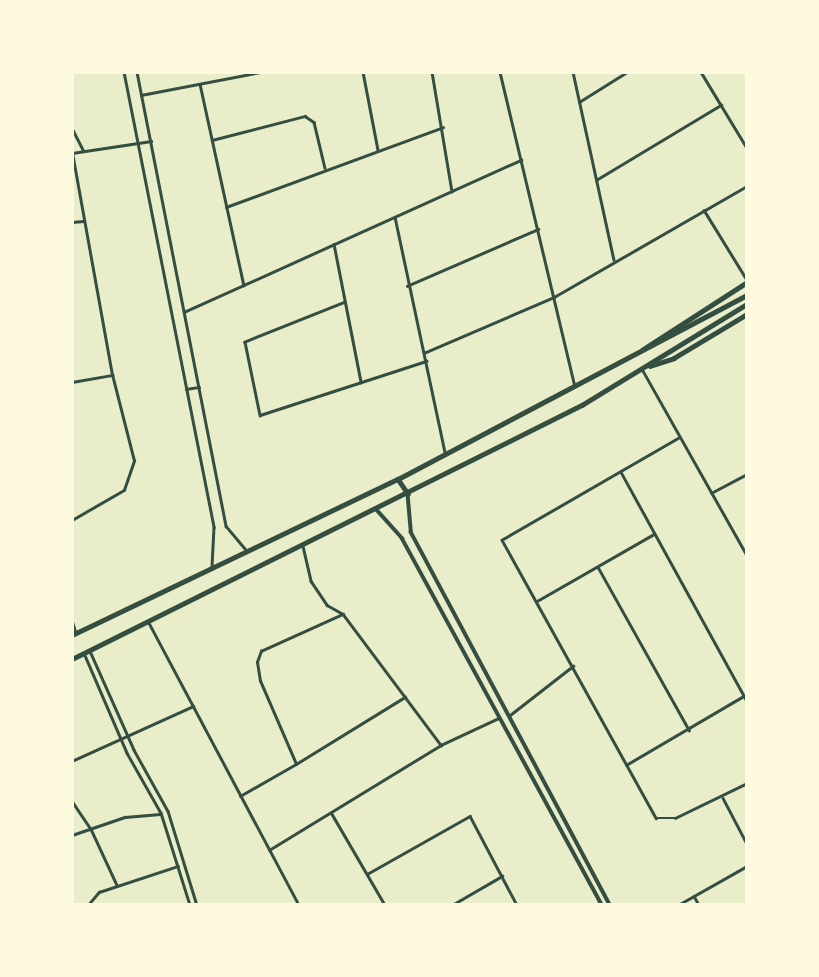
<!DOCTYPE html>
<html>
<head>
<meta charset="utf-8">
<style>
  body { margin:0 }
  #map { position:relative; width:819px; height:977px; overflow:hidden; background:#e9edc9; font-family:Inter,sans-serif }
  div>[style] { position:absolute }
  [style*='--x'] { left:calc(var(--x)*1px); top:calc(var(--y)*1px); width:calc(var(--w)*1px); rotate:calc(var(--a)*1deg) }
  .minor>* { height:2.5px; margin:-1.25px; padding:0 1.25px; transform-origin:1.25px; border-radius:1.25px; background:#344e41 }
  .tertiary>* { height:3.5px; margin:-1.75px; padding:0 1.75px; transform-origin:1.75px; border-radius:1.75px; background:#344e41 }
  .primary>* { height:4.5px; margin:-2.25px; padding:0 2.25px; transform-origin:2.25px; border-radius:2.25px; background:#344e41 }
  span { translate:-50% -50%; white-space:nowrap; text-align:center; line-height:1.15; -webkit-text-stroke:5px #fefae0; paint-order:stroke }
  .frame { position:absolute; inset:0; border:74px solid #fefae0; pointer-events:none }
</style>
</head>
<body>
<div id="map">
  <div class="minor">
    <i style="--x:124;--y:72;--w:464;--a:78.8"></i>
    <i style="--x:214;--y:527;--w:40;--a:92.9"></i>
    <i style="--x:137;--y:72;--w:463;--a:78.9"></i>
    <i style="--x:226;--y:526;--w:33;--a:50"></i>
    <i style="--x:363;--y:72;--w:79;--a:79.1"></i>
    <i style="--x:432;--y:72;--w:121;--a:80.5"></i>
    <i style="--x:500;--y:72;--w:323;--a:76.6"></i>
    <i style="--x:573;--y:72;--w:192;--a:77.7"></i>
    <i style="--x:701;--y:72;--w:89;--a:58.8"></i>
    <i style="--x:200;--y:84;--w:206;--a:77.7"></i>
    <i style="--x:141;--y:95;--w:121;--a:-10.9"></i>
    <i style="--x:579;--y:102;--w:57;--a:-32"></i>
    <i style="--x:72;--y:128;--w:25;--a:63"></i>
    <i style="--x:212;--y:140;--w:96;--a:-14.5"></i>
    <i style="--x:305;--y:116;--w:11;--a:34"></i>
    <i style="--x:314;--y:122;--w:47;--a:76.6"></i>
    <i style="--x:596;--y:180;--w:146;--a:-31"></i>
    <i style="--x:226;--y:207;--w:231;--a:-20.2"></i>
    <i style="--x:704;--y:210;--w:82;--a:58.4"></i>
    <i style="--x:395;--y:217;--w:241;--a:78"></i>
    <i style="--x:72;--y:222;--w:11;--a:-5"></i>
    <i style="--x:334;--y:244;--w:141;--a:78.9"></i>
    <i style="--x:407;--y:286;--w:143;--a:-23.5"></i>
    <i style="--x:345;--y:302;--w:108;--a:158.2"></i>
    <i style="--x:245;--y:342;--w:75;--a:78.4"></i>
    <i style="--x:260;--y:415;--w:175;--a:-18"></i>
    <i style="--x:184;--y:312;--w:370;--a:-24.3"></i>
    <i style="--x:424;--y:353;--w:142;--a:-23.3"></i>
    <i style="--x:554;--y:297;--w:223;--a:-29.9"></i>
    <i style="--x:642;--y:369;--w:214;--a:60.6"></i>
    <i style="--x:72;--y:382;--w:41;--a:-9.9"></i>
    <i style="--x:186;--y:389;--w:13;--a:-9"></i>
    <i style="--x:746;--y:399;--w:1;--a:0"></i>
    <i style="--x:679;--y:438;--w:204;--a:150"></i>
    <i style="--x:502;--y:540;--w:318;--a:61"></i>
    <i style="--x:656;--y:818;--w:19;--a:0"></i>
    <i style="--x:675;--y:818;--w:80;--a:-25.9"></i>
    <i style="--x:621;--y:472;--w:261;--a:61.2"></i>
    <i style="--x:711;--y:493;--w:41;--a:-27.8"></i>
    <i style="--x:72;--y:520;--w:60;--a:-30"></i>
    <i style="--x:124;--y:490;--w:31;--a:-71"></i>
    <i style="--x:134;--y:461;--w:89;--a:-104.3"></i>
    <i style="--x:112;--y:375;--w:226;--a:-100.2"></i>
    <i style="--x:72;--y:153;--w:80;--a:-8.6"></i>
    <i style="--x:303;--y:546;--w:36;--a:77"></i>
    <i style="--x:311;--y:581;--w:29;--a:56"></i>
    <i style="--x:327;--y:605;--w:18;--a:29"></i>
    <i style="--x:343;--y:614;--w:164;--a:53.2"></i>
    <i style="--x:598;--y:567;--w:187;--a:60.8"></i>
    <i style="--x:537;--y:601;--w:135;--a:-29.8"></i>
    <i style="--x:72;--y:620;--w:14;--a:73"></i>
    <i style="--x:148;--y:621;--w:322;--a:62"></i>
    <i style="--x:90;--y:651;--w:108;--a:66"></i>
    <i style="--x:134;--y:750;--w:70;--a:60.9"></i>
    <i style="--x:168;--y:811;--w:98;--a:72.9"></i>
    <i style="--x:84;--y:653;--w:109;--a:66.7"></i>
    <i style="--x:127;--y:753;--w:69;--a:60.5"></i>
    <i style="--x:161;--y:813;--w:96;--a:72.5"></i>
    <i style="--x:510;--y:715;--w:80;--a:-37.9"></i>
    <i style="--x:72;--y:761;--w:133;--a:-24.4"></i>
    <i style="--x:296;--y:764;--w:128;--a:-31.6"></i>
    <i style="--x:626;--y:765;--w:140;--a:-30.4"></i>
    <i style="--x:240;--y:796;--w:64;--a:-29.7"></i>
    <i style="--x:296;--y:764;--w:90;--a:-113.4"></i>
    <i style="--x:260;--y:681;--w:19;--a:-99"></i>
    <i style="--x:257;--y:662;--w:12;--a:-70"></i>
    <i style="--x:261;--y:651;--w:90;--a:-24.3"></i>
    <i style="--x:723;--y:798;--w:52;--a:62.4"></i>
    <i style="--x:72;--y:801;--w:34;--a:56"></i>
    <i style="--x:91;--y:829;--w:62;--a:65.1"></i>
    <i style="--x:332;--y:814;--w:105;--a:59.8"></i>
    <i style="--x:72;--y:835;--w:56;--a:-18.8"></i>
    <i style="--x:125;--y:817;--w:35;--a:-5"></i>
    <i style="--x:269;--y:850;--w:202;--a:-31.4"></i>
    <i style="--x:441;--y:745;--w:64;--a:-25"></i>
    <i style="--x:367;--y:874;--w:118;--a:-29.4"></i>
    <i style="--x:470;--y:816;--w:101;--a:62.2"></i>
    <i style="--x:694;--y:896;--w:10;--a:61"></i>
    <i style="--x:88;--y:905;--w:17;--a:-50"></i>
    <i style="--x:99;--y:892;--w:83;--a:-18.2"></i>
    <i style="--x:452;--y:905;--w:58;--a:-30.1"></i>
    <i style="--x:678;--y:905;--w:79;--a:-29.5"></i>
  </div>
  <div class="tertiary">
    <i style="--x:408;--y:494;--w:38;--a:85"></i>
    <i style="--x:411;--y:532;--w:423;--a:61.9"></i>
    <i style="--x:377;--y:510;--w:38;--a:48"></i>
    <i style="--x:402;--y:538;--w:418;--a:61.4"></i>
  </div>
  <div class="primary">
    <i style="--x:642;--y:350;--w:125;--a:-32.9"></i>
    <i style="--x:650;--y:366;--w:25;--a:-18"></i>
    <i style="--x:674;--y:358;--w:85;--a:-31.1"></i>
    <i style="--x:398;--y:479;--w:18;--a:56"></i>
    <i style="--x:72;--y:635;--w:361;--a:-25.6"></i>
    <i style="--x:398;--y:479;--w:395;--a:-27.8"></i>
    <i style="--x:72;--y:659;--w:570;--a:-26.48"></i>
    <i style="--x:582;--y:405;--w:193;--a:-31.5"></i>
  </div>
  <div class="frame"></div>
</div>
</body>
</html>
